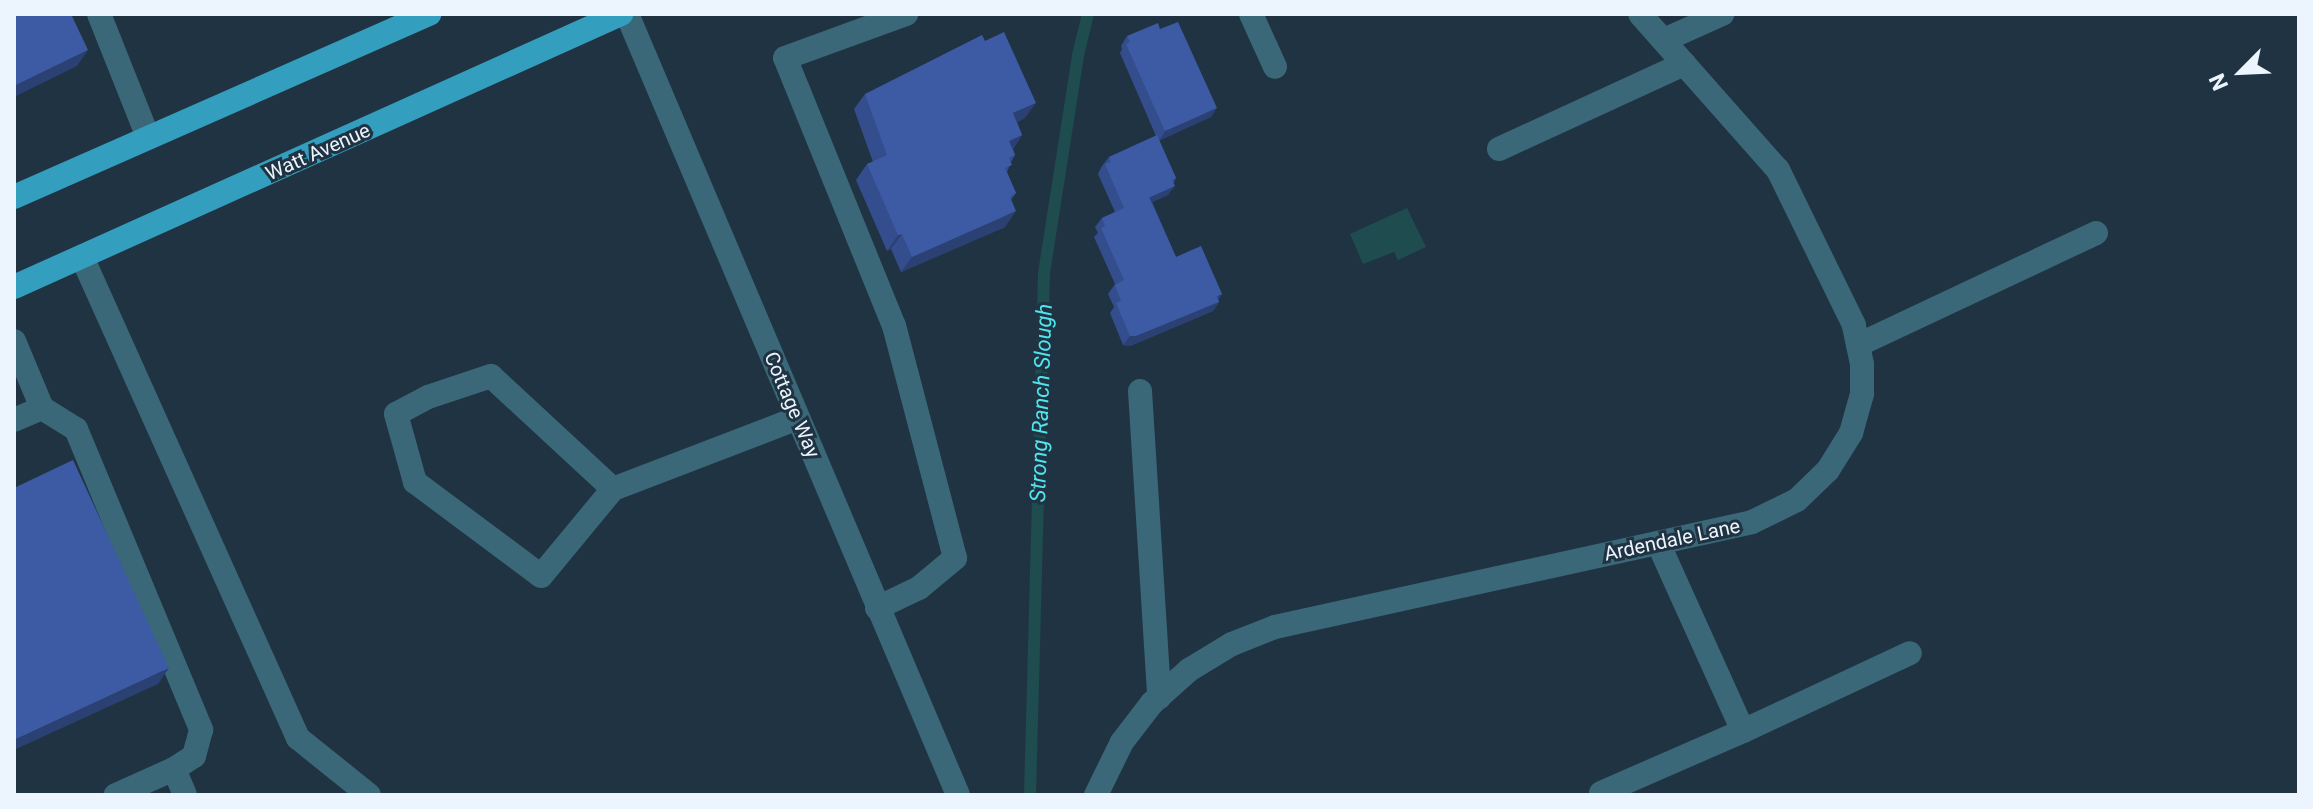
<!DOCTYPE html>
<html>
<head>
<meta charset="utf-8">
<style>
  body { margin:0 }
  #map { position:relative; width:2313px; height:809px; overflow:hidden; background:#203342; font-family:Roboto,sans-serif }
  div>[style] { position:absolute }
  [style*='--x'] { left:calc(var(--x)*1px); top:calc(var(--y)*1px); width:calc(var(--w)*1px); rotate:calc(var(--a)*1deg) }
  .water>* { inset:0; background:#1f4c4f }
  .stream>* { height:12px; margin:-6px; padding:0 6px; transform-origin:6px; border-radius:6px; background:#1f4c4f }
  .minor>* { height:24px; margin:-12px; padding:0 12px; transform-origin:12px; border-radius:12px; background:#3b6878 }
  .major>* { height:24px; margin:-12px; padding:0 12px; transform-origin:12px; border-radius:12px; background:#349ebe }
  .wall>* { inset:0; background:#344e8d }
  .shaded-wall>* { inset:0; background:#2b4073 }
  .building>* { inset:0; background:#3d5ba4 }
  span { translate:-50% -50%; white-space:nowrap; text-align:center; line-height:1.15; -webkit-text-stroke:6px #203342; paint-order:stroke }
  .street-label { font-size:20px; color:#ecf5fd }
  .water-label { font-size:22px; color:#52e4ed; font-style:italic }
  .frame { position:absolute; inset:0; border:16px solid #ecf5fd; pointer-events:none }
  .north { position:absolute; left:2201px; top:32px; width:80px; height:80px; -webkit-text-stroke:6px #203342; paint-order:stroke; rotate:246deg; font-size:22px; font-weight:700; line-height:32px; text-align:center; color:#ecf5fd }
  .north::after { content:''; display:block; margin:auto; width:28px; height:36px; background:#ecf5fd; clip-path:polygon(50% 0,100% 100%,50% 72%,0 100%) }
</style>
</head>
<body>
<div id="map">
  <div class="water">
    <i style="clip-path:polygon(1407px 208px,1426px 247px,1398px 260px,1394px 252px,1363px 264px,1350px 234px)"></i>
  </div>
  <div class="stream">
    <i style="--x:1030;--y:795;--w:522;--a:-88.46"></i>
    <i style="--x:1044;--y:273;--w:221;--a:-81.1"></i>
    <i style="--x:1078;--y:55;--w:42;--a:-76.3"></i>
  </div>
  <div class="minor">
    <i style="--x:99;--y:14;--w:132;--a:68.3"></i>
    <i style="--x:627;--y:14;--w:848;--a:67.03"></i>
    <i style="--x:1251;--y:14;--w:58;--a:65.6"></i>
    <i style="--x:1664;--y:40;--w:64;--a:-24.1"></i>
    <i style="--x:1499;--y:149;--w:204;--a:-24.7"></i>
    <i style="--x:82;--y:257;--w:527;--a:65.82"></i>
    <i style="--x:298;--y:738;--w:91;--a:38.8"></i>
    <i style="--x:14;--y:341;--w:73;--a:67.3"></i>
    <i style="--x:42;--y:408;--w:30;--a:157"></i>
    <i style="--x:1858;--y:345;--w:263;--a:-25.2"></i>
    <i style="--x:1140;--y:391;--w:307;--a:86.4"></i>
    <i style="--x:42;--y:408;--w:40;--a:32"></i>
    <i style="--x:76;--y:429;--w:326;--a:67.4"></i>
    <i style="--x:201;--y:730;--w:27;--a:105"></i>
    <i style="--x:194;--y:756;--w:24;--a:147"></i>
    <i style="--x:174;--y:769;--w:64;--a:155.9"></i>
    <i style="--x:613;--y:489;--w:166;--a:-137.2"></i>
    <i style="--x:491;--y:376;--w:66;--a:161.6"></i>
    <i style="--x:428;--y:397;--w:36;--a:152"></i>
    <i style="--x:396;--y:414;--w:71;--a:74.4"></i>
    <i style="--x:415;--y:482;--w:157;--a:36.7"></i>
    <i style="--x:541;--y:576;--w:113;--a:-50.4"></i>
    <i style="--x:613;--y:489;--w:198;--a:-21"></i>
    <i style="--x:877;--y:608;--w:47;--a:-25.5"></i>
    <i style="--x:919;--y:588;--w:47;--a:-39.8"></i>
    <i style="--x:955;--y:558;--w:240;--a:-104.7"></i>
    <i style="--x:894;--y:326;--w:289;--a:-112.1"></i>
    <i style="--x:785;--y:58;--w:129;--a:-20"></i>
    <i style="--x:1743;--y:731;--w:184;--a:-25"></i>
    <i style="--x:174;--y:769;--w:28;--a:67"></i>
    <i style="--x:1601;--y:793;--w:155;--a:-23.6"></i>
    <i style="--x:1743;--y:731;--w:206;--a:-114.3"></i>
    <i style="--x:1096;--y:795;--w:59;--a:-63.9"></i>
    <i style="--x:1122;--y:742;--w:49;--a:-52.4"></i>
    <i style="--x:1152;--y:703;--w:50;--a:-41.7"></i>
    <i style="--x:1189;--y:670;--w:50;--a:-31.2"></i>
    <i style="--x:1232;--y:644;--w:46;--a:-21.6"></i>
    <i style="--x:1275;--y:627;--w:488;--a:-12.4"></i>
    <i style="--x:1752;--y:522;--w:50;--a:-26.1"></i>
    <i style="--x:1797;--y:500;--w:43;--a:-44.1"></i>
    <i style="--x:1828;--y:470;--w:44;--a:-58.1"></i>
    <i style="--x:1851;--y:433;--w:41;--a:-74.2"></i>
    <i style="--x:1862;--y:394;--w:30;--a:-90"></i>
    <i style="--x:1862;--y:364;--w:40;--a:-102"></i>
    <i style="--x:1854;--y:325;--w:173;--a:-116.1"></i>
    <i style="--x:1778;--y:170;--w:208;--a:-131.5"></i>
  </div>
  <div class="major">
    <i style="--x:14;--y:197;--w:454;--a:-23.8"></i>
    <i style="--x:14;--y:287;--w:666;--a:-24.22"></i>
  </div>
  <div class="wall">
    <i style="clip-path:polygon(1127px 36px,1211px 117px,1159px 140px,1176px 178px,1168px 195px,1152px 202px,1176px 257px,1222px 294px,1218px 300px,1219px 302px,1213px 311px,1130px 346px,1123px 345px,1110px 313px,1114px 307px,1108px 294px,1115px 284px,1094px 237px,1098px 233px,1095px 227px,1102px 218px,1115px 212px,1098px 174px,1102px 166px,1109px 157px,1156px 136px,1120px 53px,1122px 49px,1121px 46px)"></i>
    <i style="clip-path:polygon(865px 94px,1025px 118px,1017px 122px,1022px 135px,1013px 149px,1015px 155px,1011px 162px,1007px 172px,1016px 193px,1011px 200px,1005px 227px,901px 272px,891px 249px,887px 251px,856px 180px,867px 164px,873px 162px,854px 109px)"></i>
  </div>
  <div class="shaded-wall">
    <i style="clip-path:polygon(88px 50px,77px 66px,14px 97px,14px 86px)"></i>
    <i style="clip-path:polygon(1036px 103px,1025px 118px,1002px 129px,1013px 113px)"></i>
    <i style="clip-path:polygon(1217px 108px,1211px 117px,1159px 141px,1165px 131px)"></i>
    <i style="clip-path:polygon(1022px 135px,1011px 151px,1009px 141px)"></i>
    <i style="clip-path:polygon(1175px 186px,1168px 195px,1123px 215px,1130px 206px)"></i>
    <i style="clip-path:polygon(1016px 211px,1005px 227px,901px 272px,912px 257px)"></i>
    <i style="clip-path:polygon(902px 234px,891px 249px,887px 251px,898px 235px)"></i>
    <i style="clip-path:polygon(1222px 294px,1216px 303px,1219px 302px,1213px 311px,1130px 346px,1123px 345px,1130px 336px)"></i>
    <i style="clip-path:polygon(169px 668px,158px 684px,14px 750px,14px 740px)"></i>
  </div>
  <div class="building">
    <i style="clip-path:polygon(14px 14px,71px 14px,88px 50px,14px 86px)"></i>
    <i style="clip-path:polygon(1178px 22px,1217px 108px,1165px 131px,1126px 44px,1130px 42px,1127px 36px,1158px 23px,1160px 29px)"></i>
    <i style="clip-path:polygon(1004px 32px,1036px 103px,1013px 113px,1022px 135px,1009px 141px,1015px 155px,1009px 158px,1012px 165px,1005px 168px,1016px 193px,1010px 197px,1016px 211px,912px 257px,902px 234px,898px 235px,867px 164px,887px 155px,865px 94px,982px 35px,985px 41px)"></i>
    <i style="clip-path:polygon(1157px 135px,1176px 178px,1172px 180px,1175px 186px,1130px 206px,1149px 197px,1176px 257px,1201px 246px,1222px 294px,1217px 296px,1219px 302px,1136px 336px,1130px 336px,1116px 303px,1121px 301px,1115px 285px,1124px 280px,1101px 228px,1105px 226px,1102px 218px,1124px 208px,1105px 164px,1111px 162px,1109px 157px)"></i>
    <i style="clip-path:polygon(73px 460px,169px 668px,14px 740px,14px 488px)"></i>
  </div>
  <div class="street-label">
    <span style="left:318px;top:152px;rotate:-24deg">Watt Avenue</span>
    <span style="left:792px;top:405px;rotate:67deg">Cottage Way</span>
    <span style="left:1672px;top:540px;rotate:-12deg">Ardendale Lane</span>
  </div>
  <div class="water-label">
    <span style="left:1041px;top:403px;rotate:-88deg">Strong Ranch Slough</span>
  </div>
  <div class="frame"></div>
  <div class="north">N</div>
</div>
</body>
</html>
